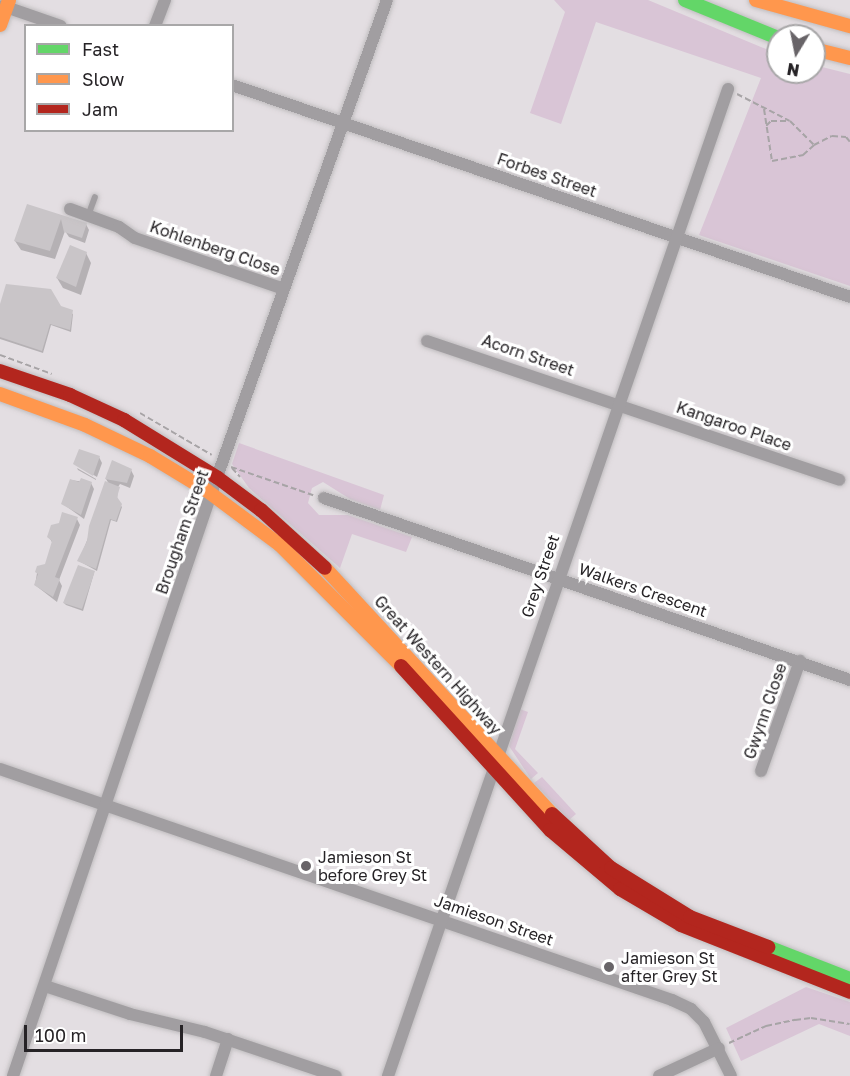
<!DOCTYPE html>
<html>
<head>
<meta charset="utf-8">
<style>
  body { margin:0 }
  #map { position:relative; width:850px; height:1076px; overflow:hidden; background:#e3dee2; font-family:"Golos Text",sans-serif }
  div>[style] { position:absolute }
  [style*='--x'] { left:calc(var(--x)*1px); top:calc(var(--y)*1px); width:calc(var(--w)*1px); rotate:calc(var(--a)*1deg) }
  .green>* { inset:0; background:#d9c5d6 }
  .shadow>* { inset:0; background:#0003 }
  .building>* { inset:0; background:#c9c5c8 }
  .path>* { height:2px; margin-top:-1px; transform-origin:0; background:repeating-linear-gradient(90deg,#a7a4a6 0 6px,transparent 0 9px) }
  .roads { filter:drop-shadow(0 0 2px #c0bdbf) drop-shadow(0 0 2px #c0bdbf) }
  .lane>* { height:6px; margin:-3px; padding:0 3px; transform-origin:3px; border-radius:3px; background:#a19ea1 }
  .street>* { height:12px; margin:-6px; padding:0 6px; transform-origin:6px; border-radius:6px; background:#a19ea1 }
  .fast>* { height:14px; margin:-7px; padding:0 7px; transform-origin:7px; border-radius:7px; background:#63d668 }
  .slow>* { height:14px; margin:-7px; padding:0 7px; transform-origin:7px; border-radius:7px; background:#ff974d }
  .jam>* { height:14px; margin:-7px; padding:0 7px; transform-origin:7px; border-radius:7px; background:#b3261e }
  .dots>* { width:16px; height:16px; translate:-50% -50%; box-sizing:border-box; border:3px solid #fff; border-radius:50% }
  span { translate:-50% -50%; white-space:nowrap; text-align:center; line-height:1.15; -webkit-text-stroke:6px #fff; paint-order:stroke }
  .street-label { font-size:16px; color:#262326 }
  .poi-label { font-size:16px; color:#262326 }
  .left { translate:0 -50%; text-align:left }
  .legend { position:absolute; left:24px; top:24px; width:210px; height:108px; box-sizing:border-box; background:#fff; border:2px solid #a8a7a8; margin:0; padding:8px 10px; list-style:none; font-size:18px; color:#262326 }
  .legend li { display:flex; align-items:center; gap:12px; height:30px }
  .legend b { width:30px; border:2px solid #a8a7a8 }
  .north { position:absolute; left:766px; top:24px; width:60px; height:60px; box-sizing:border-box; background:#fff; border:2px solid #a8a7a8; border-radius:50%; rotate:190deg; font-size:16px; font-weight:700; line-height:24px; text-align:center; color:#262326 }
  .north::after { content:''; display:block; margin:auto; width:21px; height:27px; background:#686468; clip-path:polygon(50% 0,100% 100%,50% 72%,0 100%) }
  .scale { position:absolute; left:24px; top:1025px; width:159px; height:27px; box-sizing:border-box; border:3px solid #262326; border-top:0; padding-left:8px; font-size:18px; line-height:21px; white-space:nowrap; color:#262326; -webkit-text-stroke:4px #fff; paint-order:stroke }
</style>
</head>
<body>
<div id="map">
  <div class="green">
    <i style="clip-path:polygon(554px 0,648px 0,778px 54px,778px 72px,814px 72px,814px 65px,850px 74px,850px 286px,699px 235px,761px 78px,596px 22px,561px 124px,530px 113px,565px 12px)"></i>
    <i style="clip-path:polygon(239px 443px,384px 495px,380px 510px,350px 499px,323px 482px,312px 488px,308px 503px,319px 515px,348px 515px,412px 537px,406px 552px,352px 534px,340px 568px,249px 488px,232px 464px)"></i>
    <i style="clip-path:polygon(520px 709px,528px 712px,515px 749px,538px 773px,531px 779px,509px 746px)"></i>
    <i style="clip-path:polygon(542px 777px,576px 814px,569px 820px,534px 783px)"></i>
    <i style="clip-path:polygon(806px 987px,850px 1002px,850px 1036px,819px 1024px,741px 1061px,726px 1028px)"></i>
  </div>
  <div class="shadow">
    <i style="clip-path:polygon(61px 217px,86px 224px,89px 230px,85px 243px,69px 237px,65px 231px,55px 259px,21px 250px,15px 241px)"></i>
    <i style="clip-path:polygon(86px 253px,91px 263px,81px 295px,63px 288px,57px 278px)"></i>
    <i style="clip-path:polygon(60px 307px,73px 314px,71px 332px,51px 325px,43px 353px,0 339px,0 309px)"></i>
    <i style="clip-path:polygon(99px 457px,102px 463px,97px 477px,75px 464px)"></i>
    <i style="clip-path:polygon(77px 468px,96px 479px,96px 480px,78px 470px)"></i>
    <i style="clip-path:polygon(131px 470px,134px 476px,130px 488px,120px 484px,118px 487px,117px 501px,122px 507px,117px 522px,111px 520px,97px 571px,79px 561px,109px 484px,106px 479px)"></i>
    <i style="clip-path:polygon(71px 480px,91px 483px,94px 489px,84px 519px,63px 504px)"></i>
    <i style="clip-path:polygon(77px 519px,80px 525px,59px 580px,62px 586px,57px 602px,35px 585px,38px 567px,46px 565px,53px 544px,49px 537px)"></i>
    <i style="clip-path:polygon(94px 573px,83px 611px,66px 605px,64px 603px)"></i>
  </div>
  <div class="building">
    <i style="clip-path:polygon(27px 204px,87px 223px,82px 238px,64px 232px,61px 219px,50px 251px,14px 241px)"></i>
    <i style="clip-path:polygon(70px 245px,87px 252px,76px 287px,56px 278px)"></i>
    <i style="clip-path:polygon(6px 284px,51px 289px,61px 306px,73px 310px,70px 330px,50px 324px,42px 351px,0 337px,0 304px)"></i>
    <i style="clip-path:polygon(79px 449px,100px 456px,93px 476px,73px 464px)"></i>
    <i style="clip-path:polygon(112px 460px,132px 469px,127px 483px,105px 479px)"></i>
    <i style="clip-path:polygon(81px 478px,92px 482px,81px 515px,61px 504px,70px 479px,79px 482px)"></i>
    <i style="clip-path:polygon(105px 481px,120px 487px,117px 497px,122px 504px,116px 521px,110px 519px,96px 569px,77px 561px,87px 541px,89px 526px)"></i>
    <i style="clip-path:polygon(62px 512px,78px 517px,55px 577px,60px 579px,53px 597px,34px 585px,38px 574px,35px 572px,37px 566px,45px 564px,52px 541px,47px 537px,51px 525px,59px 523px)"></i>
    <i style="clip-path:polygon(78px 565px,95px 571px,82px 609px,63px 603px)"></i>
  </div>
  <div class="path">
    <i style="--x:737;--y:94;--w:59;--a:27"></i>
    <i style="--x:790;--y:121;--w:34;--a:45"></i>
    <i style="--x:814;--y:145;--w:20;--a:-27"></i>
    <i style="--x:832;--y:136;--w:14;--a:4"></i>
    <i style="--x:846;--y:137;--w:6;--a:51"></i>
    <i style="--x:764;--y:109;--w:53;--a:81.3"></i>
    <i style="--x:772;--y:161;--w:32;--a:-11"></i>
    <i style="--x:803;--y:155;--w:15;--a:-42"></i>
    <i style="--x:766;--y:126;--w:7;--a:-45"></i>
    <i style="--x:771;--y:121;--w:17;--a:0"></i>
    <i style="--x:0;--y:355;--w:55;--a:20.1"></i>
    <i style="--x:140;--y:413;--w:83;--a:30.3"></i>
    <i style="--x:231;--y:467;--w:87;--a:18.9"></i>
    <i style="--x:232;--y:468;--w:12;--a:48"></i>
    <i style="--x:487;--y:722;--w:12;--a:48"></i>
    <i style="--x:729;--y:1043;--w:41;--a:-24.7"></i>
    <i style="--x:766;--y:1026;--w:30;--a:-12"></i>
    <i style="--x:795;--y:1020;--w:16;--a:-7"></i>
    <i style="--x:811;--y:1018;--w:39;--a:9"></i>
  </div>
  <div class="roads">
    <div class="lane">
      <i style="--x:88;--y:216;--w:20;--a:-70"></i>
    </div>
    <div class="street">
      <i style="--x:3;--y:6;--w:61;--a:19"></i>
      <i style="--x:155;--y:26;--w:28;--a:-69"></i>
      <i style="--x:232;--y:85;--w:653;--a:18.93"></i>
      <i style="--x:70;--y:209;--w:52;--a:20.2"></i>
      <i style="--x:119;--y:227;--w:19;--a:35"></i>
      <i style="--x:135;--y:238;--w:157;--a:18.9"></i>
      <i style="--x:427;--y:341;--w:435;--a:18.6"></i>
      <i style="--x:324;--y:498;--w:557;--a:19.09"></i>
      <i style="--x:0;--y:769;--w:711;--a:18.97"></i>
      <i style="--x:672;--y:1000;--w:21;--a:25"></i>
      <i style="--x:691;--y:1009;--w:18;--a:45"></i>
      <i style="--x:704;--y:1022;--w:60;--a:63.4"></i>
      <i style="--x:761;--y:771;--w:117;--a:-70.5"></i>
      <i style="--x:45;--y:986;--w:89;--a:18.2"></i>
      <i style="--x:130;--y:1014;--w:77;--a:13.5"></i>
      <i style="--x:205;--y:1032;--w:138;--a:18.6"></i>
      <i style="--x:13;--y:1076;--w:615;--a:-71.21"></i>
      <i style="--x:211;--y:494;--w:524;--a:-70.39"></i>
      <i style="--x:216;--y:1076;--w:39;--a:-72"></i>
      <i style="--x:388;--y:1076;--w:1044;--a:-70.99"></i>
      <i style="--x:659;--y:1076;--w:66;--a:-25"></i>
    </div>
    <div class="fast">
      <i style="--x:685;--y:0;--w:100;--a:22.2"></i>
      <i style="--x:768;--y:947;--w:88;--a:21.3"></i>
    </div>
    <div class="slow">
      <i style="--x:756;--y:0;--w:98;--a:15.5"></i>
      <i style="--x:0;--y:25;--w:27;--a:-70"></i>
      <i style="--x:814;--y:49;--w:37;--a:14"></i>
      <i style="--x:0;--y:394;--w:90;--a:20"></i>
      <i style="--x:85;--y:425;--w:72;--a:25.5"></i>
      <i style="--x:150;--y:456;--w:66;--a:31.3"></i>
      <i style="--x:206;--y:490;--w:92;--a:36.6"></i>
      <i style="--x:280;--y:545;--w:171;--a:45"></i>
      <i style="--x:325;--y:568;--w:335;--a:47.3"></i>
    </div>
    <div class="jam">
      <i style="--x:0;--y:371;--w:74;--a:18.9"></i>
      <i style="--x:70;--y:395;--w:60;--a:24.8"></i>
      <i style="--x:124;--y:420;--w:110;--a:31.7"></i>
      <i style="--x:218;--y:478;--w:54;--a:36.7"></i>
      <i style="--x:261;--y:510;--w:86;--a:42.2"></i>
      <i style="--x:401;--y:666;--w:222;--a:47.7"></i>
      <i style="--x:550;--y:830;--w:92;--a:40.1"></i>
      <i style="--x:620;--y:889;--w:71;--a:30.5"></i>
      <i style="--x:681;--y:925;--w:182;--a:21.6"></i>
      <i style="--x:552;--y:814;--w:80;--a:42.5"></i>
      <i style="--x:611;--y:868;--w:93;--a:31.8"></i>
      <i style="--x:690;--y:917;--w:84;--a:21"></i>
    </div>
  </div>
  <div class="dots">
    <i style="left:306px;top:866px;background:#686468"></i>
    <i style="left:609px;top:967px;background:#686468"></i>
  </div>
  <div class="street-label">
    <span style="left:547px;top:175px;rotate:19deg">Forbes Street</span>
    <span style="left:215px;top:248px;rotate:19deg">Kohlenberg Close</span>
    <span style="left:528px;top:355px;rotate:19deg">Acorn Street</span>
    <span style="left:734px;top:426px;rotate:19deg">Kangaroo Place</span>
    <span style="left:182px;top:532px;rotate:-71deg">Brougham Street</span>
    <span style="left:540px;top:576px;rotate:-71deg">Grey Street</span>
    <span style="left:643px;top:590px;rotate:19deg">Walkers Crescent</span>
    <span style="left:438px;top:665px;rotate:48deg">Great Western Highway</span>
    <span style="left:765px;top:711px;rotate:-71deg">Gwynn Close</span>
    <span style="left:494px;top:920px;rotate:19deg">Jamieson Street</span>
  </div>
  <div class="poi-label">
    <span class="left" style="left:318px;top:866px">Jamieson St<br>before Grey St</span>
    <span class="left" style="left:621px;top:967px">Jamieson St<br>after Grey St</span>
  </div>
  <ul class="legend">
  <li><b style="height:8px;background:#63d668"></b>Fast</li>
  <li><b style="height:8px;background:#ff974d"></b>Slow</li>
  <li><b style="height:8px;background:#b3261e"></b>Jam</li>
  </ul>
  <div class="north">N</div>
  <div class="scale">100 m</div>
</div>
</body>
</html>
